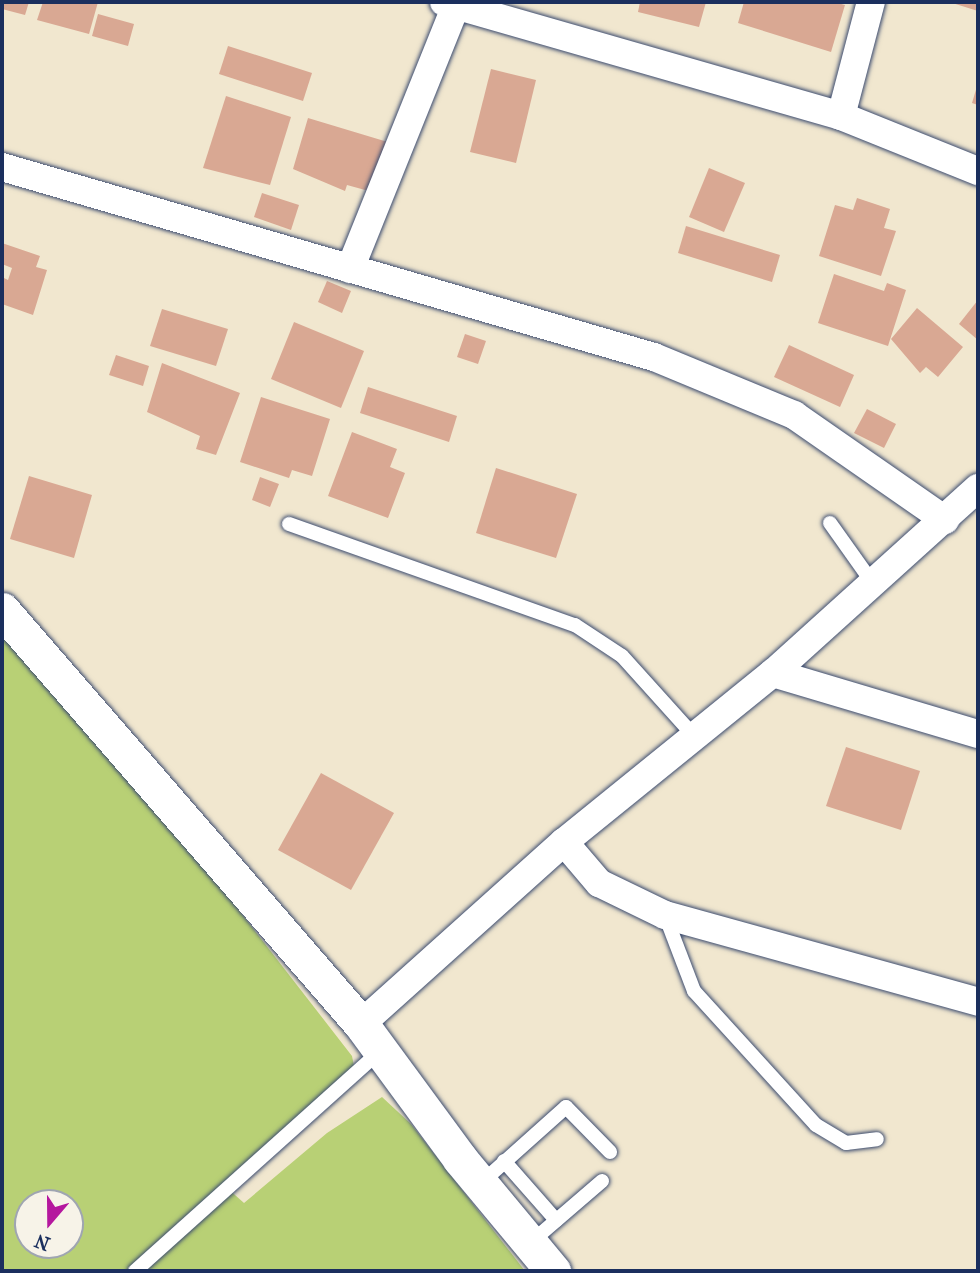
<!DOCTYPE html>
<html>
<head>
<meta charset="utf-8">
<style>
  body { margin:0 }
  #map { position:relative; width:980px; height:1273px; overflow:hidden; background:#f1e7cf; font-family:"IM FELL French Canon",serif }
  div>[style] { position:absolute }
  [style*='--x'] { left:calc(var(--x)*1px); top:calc(var(--y)*1px); width:calc(var(--w)*1px); rotate:calc(var(--a)*1deg) }
  .green>* { inset:0; background:#b8d075 }
  .building>* { inset:0; background:#d9a893 }
  .roads { filter:drop-shadow(0 0 2px #3b4b6f) drop-shadow(0 0 2px #3b4b6f) }
  .service>* { height:14px; margin:-7px; padding:0 7px; transform-origin:7px; border-radius:7px; background:#fff }
  .minor>* { height:28px; margin:-14px; padding:0 14px; transform-origin:14px; border-radius:14px; background:#fff }
  .tertiary>* { height:35px; margin:-17.5px; padding:0 17.5px; transform-origin:17.5px; border-radius:17.5px; background:#fff }
  span { translate:-50% -50%; white-space:nowrap; text-align:center; line-height:1.15; -webkit-text-stroke:7px #f7f3e8; paint-order:stroke }
  .frame { position:absolute; inset:0; border:4px solid #1b2f5e; pointer-events:none }
  .north { position:absolute; left:14px; top:1189px; width:70px; height:70px; box-sizing:border-box; background:#f7f3e8; border:2px solid #9fa5b1; border-radius:50%; rotate:200deg; font-size:19px; font-weight:700; line-height:28px; text-align:center; color:#1b2f5e }
  .north::after { content:''; display:block; margin:auto; width:24px; height:32px; background:#b5179e; clip-path:polygon(50% 0,100% 100%,50% 72%,0 100%) }
</style>
</head>
<body>
<div id="map">
  <div class="green">
    <i style="clip-path:polygon(evenodd,2px 632px,144px 788px,352px 1056px,354px 1066px,226px 1187px,244px 1203px,327px 1133px,382px 1097px,411px 1124px,525px 1271px,2px 1271px,2px 632px,28px 1203px,70px 1203px,70px 1245px,28px 1245px,28px 1203px)"></i>
  </div>
  <div class="building">
    <i style="clip-path:polygon(2px 2px,29px 2px,25px 15px,2px 9px)"></i>
    <i style="clip-path:polygon(43px 2px,98px 2px,89px 34px,37px 20px)"></i>
    <i style="clip-path:polygon(640px 2px,706px 2px,699px 27px,638px 12px)"></i>
    <i style="clip-path:polygon(744px 2px,834px 2px,845px 5px,831px 52px,738px 23px)"></i>
    <i style="clip-path:polygon(949px 2px,978px 2px,978px 11px)"></i>
    <i style="clip-path:polygon(98px 14px,134px 24px,128px 46px,92px 36px)"></i>
    <i style="clip-path:polygon(228px 46px,312px 73px,303px 101px,219px 74px)"></i>
    <i style="clip-path:polygon(491px 69px,536px 80px,516px 163px,470px 152px)"></i>
    <i style="clip-path:polygon(978px 83px,978px 105px,972px 103px)"></i>
    <i style="clip-path:polygon(226px 96px,291px 117px,270px 185px,203px 168px)"></i>
    <i style="clip-path:polygon(308px 118px,391px 143px,376px 193px,347px 185px,345px 191px,293px 169px)"></i>
    <i style="clip-path:polygon(709px 168px,745px 183px,724px 232px,689px 217px)"></i>
    <i style="clip-path:polygon(262px 193px,299px 205px,291px 230px,254px 217px)"></i>
    <i style="clip-path:polygon(857px 198px,890px 209px,884px 228px,896px 231px,881px 276px,819px 256px,835px 205px,853px 210px)"></i>
    <i style="clip-path:polygon(686px 226px,780px 255px,772px 282px,678px 253px)"></i>
    <i style="clip-path:polygon(2px 243px,40px 256px,36px 267px,47px 270px,33px 315px,2px 304px,2px 277px,8px 280px,12px 268px,2px 264px)"></i>
    <i style="clip-path:polygon(834px 274px,884px 291px,887px 283px,906px 290px,888px 346px,818px 323px)"></i>
    <i style="clip-path:polygon(327px 281px,351px 291px,342px 313px,318px 302px)"></i>
    <i style="clip-path:polygon(978px 300px,978px 340px,959px 324px)"></i>
    <i style="clip-path:polygon(917px 308px,963px 347px,938px 377px,926px 367px,920px 373px,891px 339px)"></i>
    <i style="clip-path:polygon(162px 309px,228px 329px,216px 366px,150px 346px)"></i>
    <i style="clip-path:polygon(294px 322px,364px 351px,341px 408px,271px 379px)"></i>
    <i style="clip-path:polygon(465px 334px,486px 341px,478px 364px,457px 357px)"></i>
    <i style="clip-path:polygon(789px 345px,854px 375px,840px 407px,774px 377px)"></i>
    <i style="clip-path:polygon(116px 355px,149px 366px,143px 386px,109px 375px)"></i>
    <i style="clip-path:polygon(162px 363px,240px 393px,216px 455px,196px 449px,200px 436px,147px 412px)"></i>
    <i style="clip-path:polygon(368px 387px,457px 416px,449px 442px,360px 413px)"></i>
    <i style="clip-path:polygon(261px 397px,330px 419px,312px 476px,292px 470px,289px 478px,240px 462px)"></i>
    <i style="clip-path:polygon(867px 409px,896px 424px,884px 448px,854px 433px)"></i>
    <i style="clip-path:polygon(352px 432px,397px 449px,390px 467px,405px 473px,388px 518px,328px 496px)"></i>
    <i style="clip-path:polygon(496px 468px,577px 494px,556px 558px,476px 533px)"></i>
    <i style="clip-path:polygon(29px 476px,92px 495px,74px 558px,10px 539px)"></i>
    <i style="clip-path:polygon(260px 477px,279px 484px,270px 507px,252px 500px)"></i>
    <i style="clip-path:polygon(846px 747px,920px 771px,901px 830px,826px 806px)"></i>
    <i style="clip-path:polygon(321px 773px,394px 813px,351px 890px,278px 850px)"></i>
  </div>
  <div class="roads">
    <div class="service">
      <i style="--x:830;--y:523;--w:72;--a:54.6"></i>
      <i style="--x:289;--y:524;--w:303;--a:19.5"></i>
      <i style="--x:575;--y:625;--w:56;--a:33.4"></i>
      <i style="--x:622;--y:656;--w:108;--a:48"></i>
      <i style="--x:665;--y:915;--w:81;--a:69.1"></i>
      <i style="--x:694;--y:991;--w:181;--a:47.7"></i>
      <i style="--x:816;--y:1125;--w:35;--a:31"></i>
      <i style="--x:846;--y:1143;--w:31;--a:-7"></i>
      <i style="--x:504;--y:1161;--w:79;--a:48.6"></i>
      <i style="--x:481;--y:1183;--w:114;--a:-41.8"></i>
      <i style="--x:566;--y:1107;--w:63;--a:45.6"></i>
      <i style="--x:530;--y:1243;--w:95;--a:-40.7"></i>
      <i style="--x:135;--y:1271;--w:328;--a:-41.9"></i>
    </div>
    <div class="minor">
      <i style="--x:444;--y:2;--w:413;--a:16"></i>
      <i style="--x:841;--y:116;--w:148;--a:21.9"></i>
      <i style="--x:841;--y:116;--w:118;--a:-75.3"></i>
      <i style="--x:2;--y:167;--w:679;--a:16.25"></i>
      <i style="--x:654;--y:357;--w:152;--a:22.5"></i>
      <i style="--x:794;--y:415;--w:184;--a:34.8"></i>
      <i style="--x:350;--y:269;--w:284;--a:-68.1"></i>
      <i style="--x:773;--y:673;--w:214;--a:16.6"></i>
      <i style="--x:564;--y:842;--w:54;--a:49.5"></i>
      <i style="--x:599;--y:883;--w:73;--a:25.9"></i>
      <i style="--x:665;--y:915;--w:325;--a:15.5"></i>
      <i style="--x:361;--y:1024;--w:273;--a:-41.9"></i>
      <i style="--x:564;--y:842;--w:269;--a:-39"></i>
      <i style="--x:773;--y:673;--w:276;--a:-42.1"></i>
    </div>
    <div class="tertiary">
      <i style="--x:2;--y:610;--w:548;--a:49.07"></i>
      <i style="--x:361;--y:1024;--w:167;--a:53.7"></i>
      <i style="--x:460;--y:1159;--w:146;--a:50.3"></i>
    </div>
  </div>
  <div class="frame"></div>
  <div class="north">N</div>
</div>
</body>
</html>
